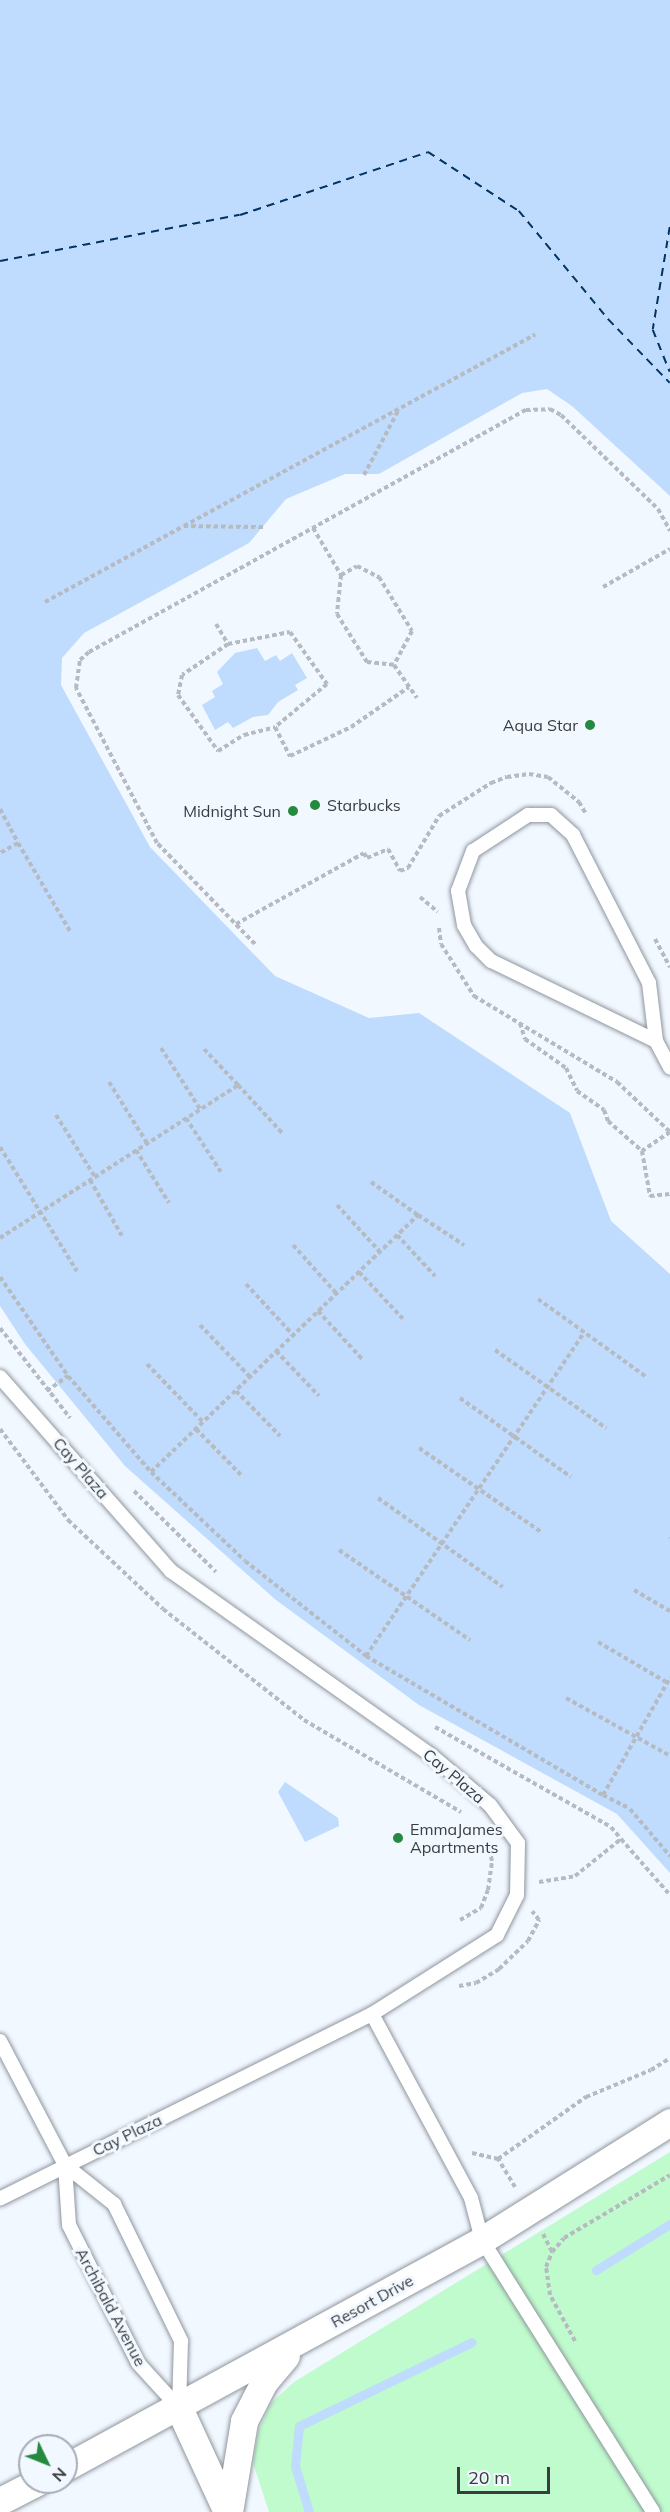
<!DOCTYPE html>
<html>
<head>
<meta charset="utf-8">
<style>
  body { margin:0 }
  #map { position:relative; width:670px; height:2512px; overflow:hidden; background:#f2f8ff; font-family:Mulish,sans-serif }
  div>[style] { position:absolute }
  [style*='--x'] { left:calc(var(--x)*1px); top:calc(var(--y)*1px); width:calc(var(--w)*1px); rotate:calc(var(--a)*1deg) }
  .green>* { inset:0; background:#bffbcc }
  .water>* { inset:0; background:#bfdbfd }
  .stream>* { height:9px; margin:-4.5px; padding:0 4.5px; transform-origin:4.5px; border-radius:4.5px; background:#bfdbfd }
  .ferry>* { height:1.5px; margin-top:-0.75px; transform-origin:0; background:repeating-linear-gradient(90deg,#023363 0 8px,transparent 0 14px) }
  .path>* { height:4px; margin-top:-2px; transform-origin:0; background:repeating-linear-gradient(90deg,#b6bbc1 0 4.5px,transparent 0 7.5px) }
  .roads { filter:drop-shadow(0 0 2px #8f969e) drop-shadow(0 0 2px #8f969e) }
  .service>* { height:14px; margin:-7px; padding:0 7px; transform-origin:7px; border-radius:7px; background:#fff }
  .minor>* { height:27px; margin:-13.5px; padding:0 13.5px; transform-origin:13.5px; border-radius:13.5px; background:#fff }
  .dots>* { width:16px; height:16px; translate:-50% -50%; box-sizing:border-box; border:3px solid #f2f8ff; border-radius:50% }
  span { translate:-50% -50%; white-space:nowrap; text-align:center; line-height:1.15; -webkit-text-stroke:6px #f2f8ff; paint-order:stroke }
  .poi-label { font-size:16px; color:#3a3d40 }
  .right { translate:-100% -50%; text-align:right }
  .left { translate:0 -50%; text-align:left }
  .street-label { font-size:16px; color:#3a3d40 }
  .north { position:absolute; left:18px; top:2434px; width:60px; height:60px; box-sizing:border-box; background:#f2f8ff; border:2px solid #a8adb3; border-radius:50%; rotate:133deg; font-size:16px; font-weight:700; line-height:24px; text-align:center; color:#3a3d40 }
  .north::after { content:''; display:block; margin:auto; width:21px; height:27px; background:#258a3f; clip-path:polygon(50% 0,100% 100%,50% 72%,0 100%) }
  .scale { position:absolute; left:457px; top:2467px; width:93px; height:27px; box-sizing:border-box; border:3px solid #3a3d40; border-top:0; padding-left:8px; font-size:18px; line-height:21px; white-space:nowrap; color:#3a3d40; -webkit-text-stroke:4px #f2f8ff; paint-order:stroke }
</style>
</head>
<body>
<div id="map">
  <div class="green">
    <i style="clip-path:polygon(670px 2152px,670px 2512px,269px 2512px,253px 2463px,258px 2432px,271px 2403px,294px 2382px)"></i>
  </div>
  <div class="water">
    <i style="clip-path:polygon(0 0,670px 0,670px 496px,572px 406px,547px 389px,522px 393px,379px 474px,345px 474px,286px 499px,249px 543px,84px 633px,62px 658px,61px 685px,150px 847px,275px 976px,369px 1018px,419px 1013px,570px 1113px,611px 1221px,670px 1274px,670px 1873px,617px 1814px,419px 1705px,276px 1600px,125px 1466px,25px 1344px,0 1306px)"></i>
    <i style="clip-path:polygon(257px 648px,265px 661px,276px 655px,280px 661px,292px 653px,307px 678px,295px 685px,298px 690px,278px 702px,268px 715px,253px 717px,233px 728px,228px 722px,215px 730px,202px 705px,215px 697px,212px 691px,223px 684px,217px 672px,235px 653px)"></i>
    <i style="clip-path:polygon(285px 1782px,338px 1818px,339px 1826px,305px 1842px,278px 1792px)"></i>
  </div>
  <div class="stream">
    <i style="--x:596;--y:2270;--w:87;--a:-31.9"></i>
    <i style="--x:309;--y:2512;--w:48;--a:-106.9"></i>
    <i style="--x:295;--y:2466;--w:40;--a:-84.3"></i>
    <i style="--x:299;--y:2426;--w:192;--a:-25.9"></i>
  </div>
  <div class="ferry">
    <i style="--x:670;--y:227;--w:104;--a:99.4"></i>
    <i style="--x:653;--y:330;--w:45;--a:68"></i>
    <i style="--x:0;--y:261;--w:244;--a:-10.9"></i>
    <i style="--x:240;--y:215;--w:198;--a:-18.5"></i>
    <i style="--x:428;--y:152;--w:108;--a:33"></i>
    <i style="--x:519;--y:211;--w:140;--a:50.5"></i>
    <i style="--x:608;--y:319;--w:89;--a:45.9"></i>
  </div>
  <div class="path">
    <i style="--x:364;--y:475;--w:72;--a:-62"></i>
    <i style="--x:263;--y:527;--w:79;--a:-179.3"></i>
    <i style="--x:184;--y:526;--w:400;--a:-28.6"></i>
    <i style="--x:313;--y:528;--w:55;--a:59.2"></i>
    <i style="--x:341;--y:575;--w:39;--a:96"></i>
    <i style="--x:337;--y:614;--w:57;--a:58"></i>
    <i style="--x:367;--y:662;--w:27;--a:6"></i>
    <i style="--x:394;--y:665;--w:40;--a:55.1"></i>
    <i style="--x:341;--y:575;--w:18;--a:-29"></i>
    <i style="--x:357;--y:566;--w:25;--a:27"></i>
    <i style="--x:379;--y:577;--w:63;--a:58.6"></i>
    <i style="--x:412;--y:631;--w:38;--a:118"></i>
    <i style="--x:603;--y:587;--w:77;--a:-29.6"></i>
    <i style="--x:45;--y:602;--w:158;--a:-28.7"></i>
    <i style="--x:216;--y:624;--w:23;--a:59"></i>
    <i style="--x:228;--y:644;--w:55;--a:146"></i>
    <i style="--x:182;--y:675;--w:20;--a:101"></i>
    <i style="--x:178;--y:695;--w:69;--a:54.5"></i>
    <i style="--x:218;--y:751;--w:31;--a:-32"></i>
    <i style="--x:244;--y:735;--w:32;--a:-14"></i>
    <i style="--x:275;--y:727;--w:33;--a:63"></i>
    <i style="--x:290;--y:756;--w:68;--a:-25.4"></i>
    <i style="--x:351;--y:727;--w:70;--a:-34.6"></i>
    <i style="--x:228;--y:644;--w:63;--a:-11"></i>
    <i style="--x:290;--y:632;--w:64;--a:54.6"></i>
    <i style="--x:327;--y:684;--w:67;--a:140.4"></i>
    <i style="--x:0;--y:809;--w:38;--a:62"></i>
    <i style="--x:18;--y:843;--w:21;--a:151"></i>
    <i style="--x:18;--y:843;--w:104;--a:59.5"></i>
    <i style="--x:420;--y:897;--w:23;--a:40"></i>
    <i style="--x:236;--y:924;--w:146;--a:-29"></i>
    <i style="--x:364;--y:853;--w:6;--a:59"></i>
    <i style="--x:367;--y:858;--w:23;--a:-23"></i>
    <i style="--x:388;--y:849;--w:25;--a:61"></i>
    <i style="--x:400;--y:871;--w:9;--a:-21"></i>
    <i style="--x:408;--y:868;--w:61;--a:-59.2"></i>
    <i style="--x:439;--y:816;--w:62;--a:-32.4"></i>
    <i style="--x:491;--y:783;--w:17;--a:-21"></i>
    <i style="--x:507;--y:777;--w:22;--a:-8"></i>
    <i style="--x:529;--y:774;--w:19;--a:9"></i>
    <i style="--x:548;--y:777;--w:40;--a:39"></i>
    <i style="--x:579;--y:802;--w:14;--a:60"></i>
    <i style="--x:439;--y:928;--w:16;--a:83"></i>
    <i style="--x:441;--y:944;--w:62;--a:57.6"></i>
    <i style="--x:474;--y:996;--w:167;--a:31"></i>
    <i style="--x:617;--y:1082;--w:73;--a:43.3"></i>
    <i style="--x:655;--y:939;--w:32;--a:62"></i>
    <i style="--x:255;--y:944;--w:141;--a:-134.1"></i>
    <i style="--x:157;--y:843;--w:175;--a:-117.6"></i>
    <i style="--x:76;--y:688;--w:28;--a:-82"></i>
    <i style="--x:80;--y:660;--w:12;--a:-42"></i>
    <i style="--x:89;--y:652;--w:500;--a:-29"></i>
    <i style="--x:526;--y:410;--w:24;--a:-2"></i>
    <i style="--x:550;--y:409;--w:13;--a:29"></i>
    <i style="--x:561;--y:415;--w:135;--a:44.1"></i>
    <i style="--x:658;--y:509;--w:25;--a:61"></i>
    <i style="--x:520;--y:1023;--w:17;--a:73"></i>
    <i style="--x:525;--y:1039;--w:50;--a:35.3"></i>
    <i style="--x:566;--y:1068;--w:25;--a:64"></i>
    <i style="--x:577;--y:1091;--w:33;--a:35"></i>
    <i style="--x:604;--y:1110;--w:12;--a:70"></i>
    <i style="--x:608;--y:1121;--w:45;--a:41.4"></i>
    <i style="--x:161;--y:1048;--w:72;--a:57.4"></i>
    <i style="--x:204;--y:1049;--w:50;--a:46.6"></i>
    <i style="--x:109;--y:1082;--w:72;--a:58.1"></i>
    <i style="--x:56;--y:1115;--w:73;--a:57.8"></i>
    <i style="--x:186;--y:1118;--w:64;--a:57.1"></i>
    <i style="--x:670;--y:1132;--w:34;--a:146"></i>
    <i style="--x:642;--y:1151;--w:46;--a:79.9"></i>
    <i style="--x:650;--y:1196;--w:20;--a:-6"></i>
    <i style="--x:0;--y:1147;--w:146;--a:58.2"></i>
    <i style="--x:136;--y:1150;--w:62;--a:58.1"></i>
    <i style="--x:90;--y:1180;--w:64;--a:60.3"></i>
    <i style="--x:371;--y:1182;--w:57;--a:35.1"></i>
    <i style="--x:337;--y:1205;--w:64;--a:47.5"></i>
    <i style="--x:397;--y:1235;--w:56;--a:47.2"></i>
    <i style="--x:0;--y:1238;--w:283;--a:-32.7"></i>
    <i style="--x:238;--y:1085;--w:67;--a:47.4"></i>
    <i style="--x:293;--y:1245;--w:66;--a:48.1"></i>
    <i style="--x:359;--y:1272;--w:64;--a:46.9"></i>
    <i style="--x:0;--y:1277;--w:120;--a:55.5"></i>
    <i style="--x:246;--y:1284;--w:69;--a:47.3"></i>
    <i style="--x:538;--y:1299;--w:132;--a:35.7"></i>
    <i style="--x:318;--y:1311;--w:65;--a:47.5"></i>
    <i style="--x:200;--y:1325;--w:72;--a:46.1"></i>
    <i style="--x:0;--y:1328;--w:114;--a:52.1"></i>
    <i style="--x:495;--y:1350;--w:136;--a:35.1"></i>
    <i style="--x:276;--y:1351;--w:62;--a:46.3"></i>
    <i style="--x:147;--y:1364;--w:81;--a:46"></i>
    <i style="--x:47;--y:1391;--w:26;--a:-36"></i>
    <i style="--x:68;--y:1376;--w:127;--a:49.2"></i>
    <i style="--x:151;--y:1472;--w:371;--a:-43.9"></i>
    <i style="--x:418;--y:1215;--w:55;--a:33.1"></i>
    <i style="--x:236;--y:1391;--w:63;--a:45.6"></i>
    <i style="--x:460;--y:1398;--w:136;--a:35.4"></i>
    <i style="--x:0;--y:1429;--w:114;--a:53.2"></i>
    <i style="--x:68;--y:1520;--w:130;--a:43.1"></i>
    <i style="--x:163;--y:1609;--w:179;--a:38.2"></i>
    <i style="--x:304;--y:1720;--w:182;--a:30.4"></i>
    <i style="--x:196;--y:1429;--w:64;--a:45.6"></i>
    <i style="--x:419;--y:1448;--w:148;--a:34.5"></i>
    <i style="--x:151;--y:1472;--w:129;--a:43.4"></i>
    <i style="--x:245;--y:1561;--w:154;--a:38.1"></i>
    <i style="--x:366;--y:1656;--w:390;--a:-56"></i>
    <i style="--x:134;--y:1491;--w:115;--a:44.6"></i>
    <i style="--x:378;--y:1498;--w:153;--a:35.5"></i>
    <i style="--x:669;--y:1537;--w:1;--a:45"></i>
    <i style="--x:339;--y:1550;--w:159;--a:34.5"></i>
    <i style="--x:634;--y:1590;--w:42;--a:30.3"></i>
    <i style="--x:598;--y:1642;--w:81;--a:30.4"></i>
    <i style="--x:366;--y:1656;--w:275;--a:30.4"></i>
    <i style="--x:603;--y:1795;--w:135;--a:-60.2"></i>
    <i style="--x:566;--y:1698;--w:119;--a:29.1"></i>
    <i style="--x:435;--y:1727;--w:202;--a:29.6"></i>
    <i style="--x:611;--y:1827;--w:16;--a:50"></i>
    <i style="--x:603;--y:1795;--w:30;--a:27"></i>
    <i style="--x:630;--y:1809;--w:62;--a:49.6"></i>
    <i style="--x:539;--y:1882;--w:36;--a:-9"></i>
    <i style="--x:575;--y:1876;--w:59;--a:-38.8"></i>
    <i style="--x:621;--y:1839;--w:74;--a:48.8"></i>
    <i style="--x:460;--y:1920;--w:24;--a:-30"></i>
    <i style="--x:481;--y:1908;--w:19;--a:-69"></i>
    <i style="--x:488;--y:1890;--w:29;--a:-82"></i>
    <i style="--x:492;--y:1861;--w:18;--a:-103"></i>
    <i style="--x:459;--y:1986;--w:17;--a:-10"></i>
    <i style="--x:476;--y:1983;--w:27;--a:-31"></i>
    <i style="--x:499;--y:1969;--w:40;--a:-44"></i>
    <i style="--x:528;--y:1941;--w:24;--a:-62"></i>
    <i style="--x:539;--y:1920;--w:11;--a:-128"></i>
    <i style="--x:472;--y:2153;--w:27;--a:13"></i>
    <i style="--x:515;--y:2187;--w:33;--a:-121"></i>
    <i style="--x:498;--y:2159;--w:108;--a:-35.2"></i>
    <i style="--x:586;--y:2097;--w:70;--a:-22.6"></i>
    <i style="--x:651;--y:2070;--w:22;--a:-32"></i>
    <i style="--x:543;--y:2234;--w:20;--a:63"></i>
    <i style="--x:575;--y:2341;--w:52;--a:-118.5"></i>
    <i style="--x:550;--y:2295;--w:28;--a:-98"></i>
    <i style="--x:546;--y:2267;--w:16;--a:-68"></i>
    <i style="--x:552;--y:2252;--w:18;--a:-49"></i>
    <i style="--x:564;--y:2238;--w:123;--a:-30.7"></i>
  </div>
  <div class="roads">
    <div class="service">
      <i style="--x:656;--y:1041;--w:183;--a:-154.1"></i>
      <i style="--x:491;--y:961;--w:21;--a:-135"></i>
      <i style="--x:476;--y:946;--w:24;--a:-120"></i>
      <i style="--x:464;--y:925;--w:35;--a:-100"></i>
      <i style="--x:458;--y:891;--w:43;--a:-69.4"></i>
      <i style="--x:473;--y:851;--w:66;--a:-33.2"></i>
      <i style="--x:528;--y:815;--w:23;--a:0"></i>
      <i style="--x:551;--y:815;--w:30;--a:42"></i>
      <i style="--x:573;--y:835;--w:166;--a:62.8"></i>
      <i style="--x:649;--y:983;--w:58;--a:83.1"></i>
      <i style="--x:656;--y:1041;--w:30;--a:62"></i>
      <i style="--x:0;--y:1377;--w:259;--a:48.6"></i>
      <i style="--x:171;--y:1571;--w:319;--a:35.3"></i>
      <i style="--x:431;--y:1755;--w:77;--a:40.3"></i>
      <i style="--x:490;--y:1805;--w:47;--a:53.6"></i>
      <i style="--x:518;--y:1843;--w:52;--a:91.1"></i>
      <i style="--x:517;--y:1895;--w:45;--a:116.6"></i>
      <i style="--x:497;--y:1935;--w:148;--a:147.7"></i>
      <i style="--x:372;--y:2014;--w:415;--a:153.6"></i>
      <i style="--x:372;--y:2014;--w:209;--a:61.7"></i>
      <i style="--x:471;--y:2198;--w:43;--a:75.3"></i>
      <i style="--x:482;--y:2240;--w:321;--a:57.8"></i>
      <i style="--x:0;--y:2041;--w:140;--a:62.3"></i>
      <i style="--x:65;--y:2165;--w:63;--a:38.5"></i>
      <i style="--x:114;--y:2204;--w:153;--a:63.9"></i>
      <i style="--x:181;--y:2341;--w:66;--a:91.7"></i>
      <i style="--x:65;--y:2165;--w:60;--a:86.2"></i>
      <i style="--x:69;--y:2225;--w:154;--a:63.4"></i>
      <i style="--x:138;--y:2363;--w:61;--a:47.7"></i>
    </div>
    <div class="minor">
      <i style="--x:179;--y:2408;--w:115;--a:65.2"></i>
      <i style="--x:66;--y:2467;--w:474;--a:-28.6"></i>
      <i style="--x:482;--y:2240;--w:222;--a:-32.1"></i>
      <i style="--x:0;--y:2501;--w:42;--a:-27.2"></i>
      <i style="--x:229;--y:2512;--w:92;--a:-80.6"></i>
      <i style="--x:244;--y:2421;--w:44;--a:-62.9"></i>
      <i style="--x:264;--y:2382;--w:34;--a:-50"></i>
    </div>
  </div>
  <div class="dots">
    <i style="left:590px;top:725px;background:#258a3f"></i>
    <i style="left:315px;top:805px;background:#258a3f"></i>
    <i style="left:293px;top:811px;background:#258a3f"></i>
    <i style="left:398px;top:1838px;background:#258a3f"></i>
  </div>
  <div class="poi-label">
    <span class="right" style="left:578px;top:725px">Aqua Star</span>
    <span class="left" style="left:327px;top:805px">Starbucks</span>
    <span class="right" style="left:281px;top:811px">Midnight Sun</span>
    <span class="left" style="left:410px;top:1838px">EmmaJames<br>Apartments</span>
  </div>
  <div class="street-label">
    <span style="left:81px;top:1468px;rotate:49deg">Cay Plaza</span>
    <span style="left:454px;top:1776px;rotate:40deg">Cay Plaza</span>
    <span style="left:127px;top:2135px;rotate:-26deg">Cay Plaza</span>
    <span style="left:372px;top:2301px;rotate:-29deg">Resort Drive</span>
    <span style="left:111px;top:2307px;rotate:62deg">Archibald Avenue</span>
  </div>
  <div class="north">N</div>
  <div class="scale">20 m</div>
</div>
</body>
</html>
